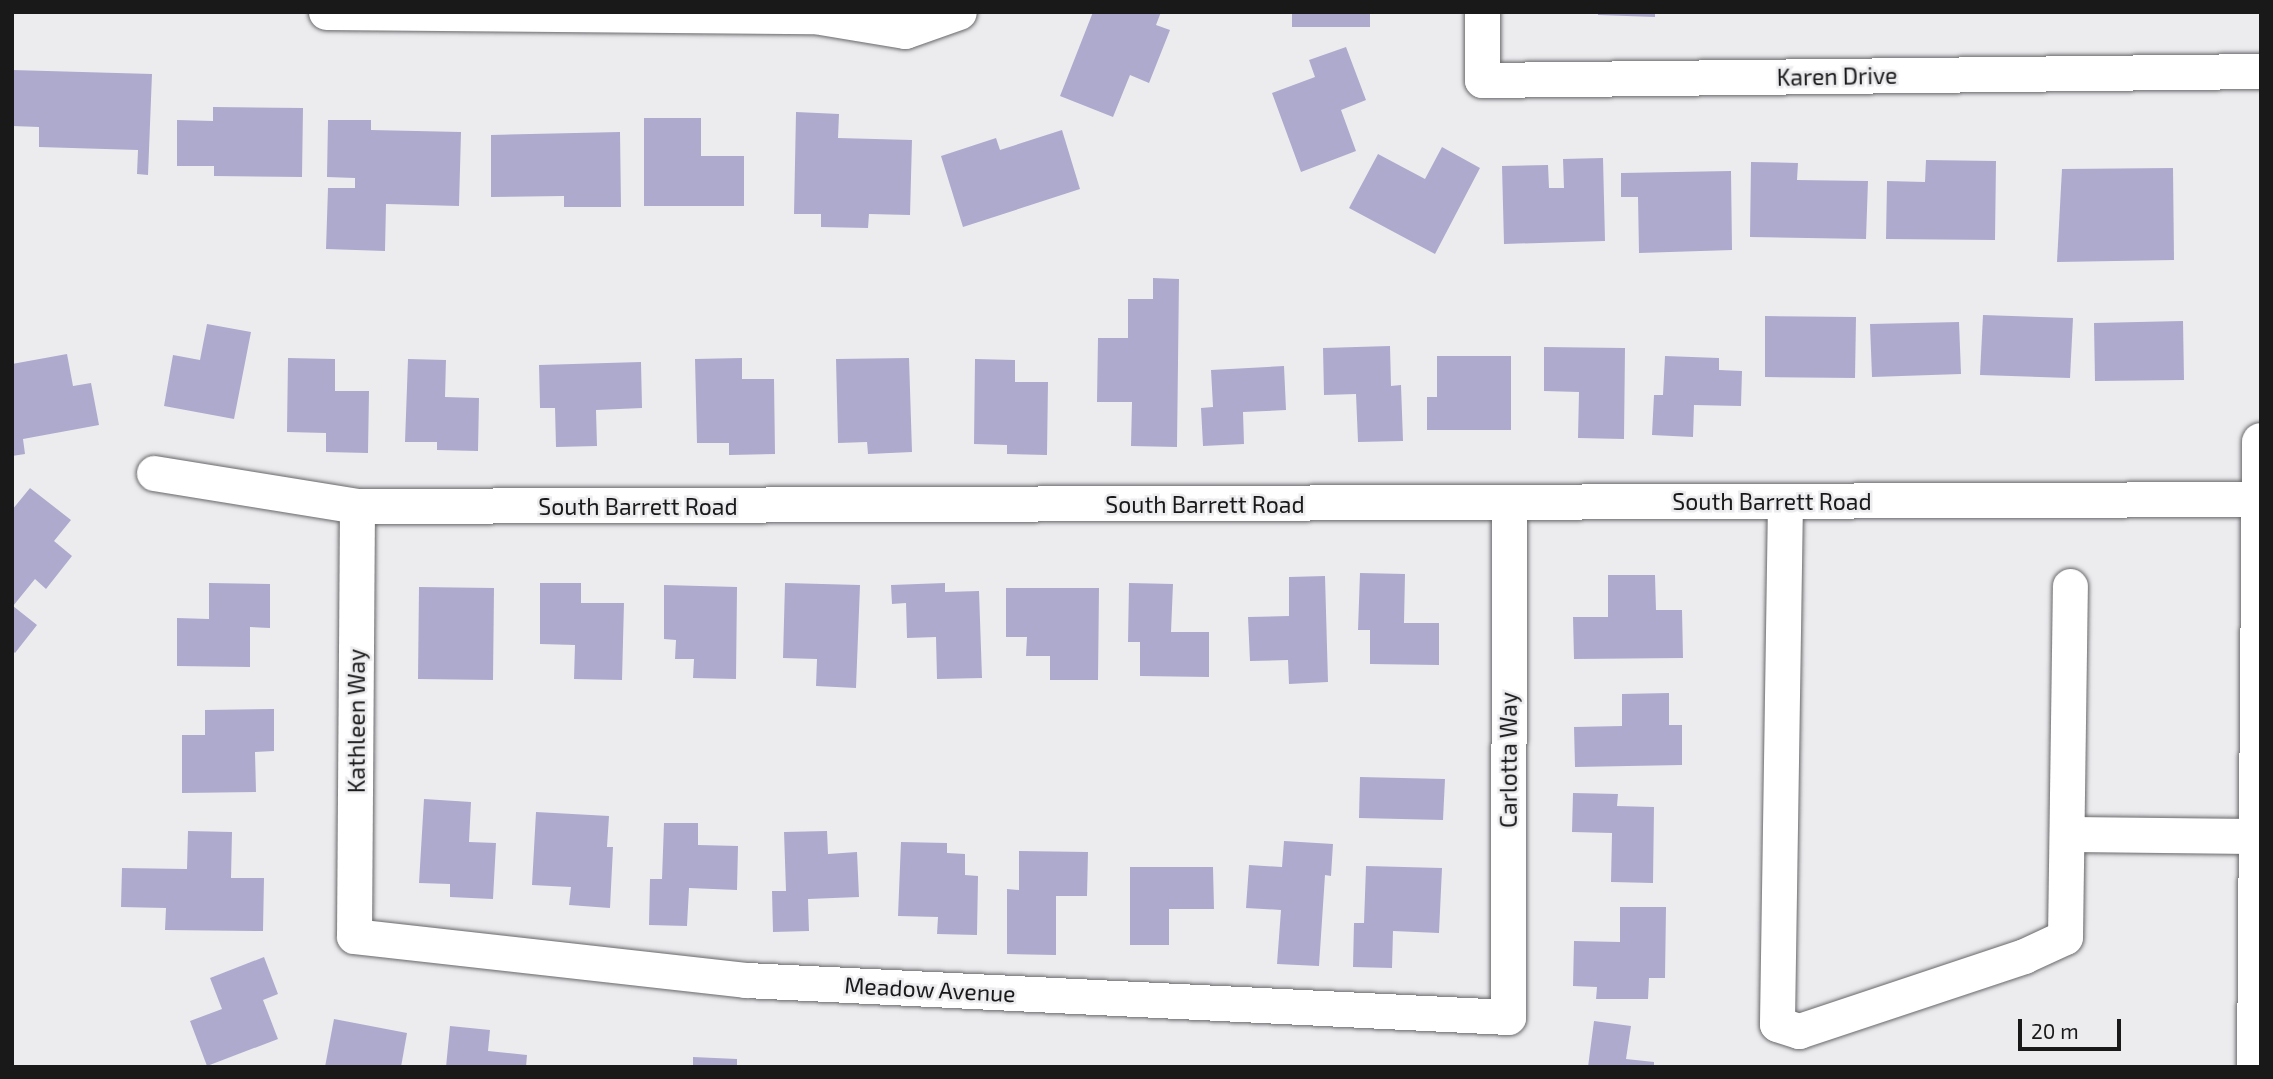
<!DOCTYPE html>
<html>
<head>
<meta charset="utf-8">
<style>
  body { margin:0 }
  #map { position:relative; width:2273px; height:1079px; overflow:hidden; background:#ececef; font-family:"Exo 2",sans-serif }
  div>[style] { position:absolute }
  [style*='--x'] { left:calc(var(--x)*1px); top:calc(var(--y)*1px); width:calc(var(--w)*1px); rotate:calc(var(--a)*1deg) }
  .building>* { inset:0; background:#adaace }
  .roads { filter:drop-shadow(0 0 2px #68686b) drop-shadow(0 0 2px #68686b) }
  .street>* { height:35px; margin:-17.5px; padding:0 17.5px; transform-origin:17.5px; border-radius:17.5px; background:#fff }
  .secondary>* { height:38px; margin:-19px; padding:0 19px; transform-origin:19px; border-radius:19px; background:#fff }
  span { translate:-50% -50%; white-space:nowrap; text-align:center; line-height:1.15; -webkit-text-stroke:5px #ececef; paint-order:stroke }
  .street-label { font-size:23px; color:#19191a }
  .frame { position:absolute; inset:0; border:14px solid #19191a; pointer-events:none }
  .scale { position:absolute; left:2018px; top:1019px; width:103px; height:32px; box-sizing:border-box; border:4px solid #19191a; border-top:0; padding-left:9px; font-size:21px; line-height:24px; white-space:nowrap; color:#19191a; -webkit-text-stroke:5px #ececef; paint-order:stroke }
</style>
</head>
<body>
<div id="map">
  <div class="building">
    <i style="clip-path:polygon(1093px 12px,1161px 12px,1156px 25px,1170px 30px,1149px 83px,1130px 75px,1113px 117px,1060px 96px)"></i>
    <i style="clip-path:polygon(1292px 12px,1370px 12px,1370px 27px,1292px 27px)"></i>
    <i style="clip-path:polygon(1598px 12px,1655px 12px,1655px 17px,1598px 15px)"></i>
    <i style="clip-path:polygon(1346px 47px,1366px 100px,1341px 110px,1356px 151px,1301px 172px,1272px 93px,1315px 77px,1309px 60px)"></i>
    <i style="clip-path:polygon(12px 70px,152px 74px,148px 175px,137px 174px,138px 150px,39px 147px,39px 127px,12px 126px)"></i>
    <i style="clip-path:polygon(213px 107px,303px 108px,302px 177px,214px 176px,214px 166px,177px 166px,177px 120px,213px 121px)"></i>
    <i style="clip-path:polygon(796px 112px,839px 114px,838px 138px,912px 140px,910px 215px,869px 214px,868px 228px,821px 227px,821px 214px,794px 214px)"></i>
    <i style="clip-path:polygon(644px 118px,701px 118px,701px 156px,744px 156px,744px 206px,644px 206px)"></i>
    <i style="clip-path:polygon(328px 120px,371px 120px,371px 130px,461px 132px,459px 206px,386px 204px,385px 251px,326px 249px,328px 188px,355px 188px,355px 178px,327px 177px)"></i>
    <i style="clip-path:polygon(1062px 130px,1080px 189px,963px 227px,941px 156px,996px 138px,1000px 150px)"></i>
    <i style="clip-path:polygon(620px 132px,621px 207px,564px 207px,564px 196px,491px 197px,491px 135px)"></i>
    <i style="clip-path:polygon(1442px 147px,1480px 168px,1435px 254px,1349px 208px,1378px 154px,1425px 179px)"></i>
    <i style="clip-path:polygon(1603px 158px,1605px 241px,1504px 244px,1502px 166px,1548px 165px,1549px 188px,1564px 188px,1563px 159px)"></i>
    <i style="clip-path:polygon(1926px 160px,1996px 161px,1995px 240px,1886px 239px,1887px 181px,1925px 182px)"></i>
    <i style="clip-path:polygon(1751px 162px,1798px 163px,1797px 180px,1868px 181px,1866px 239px,1750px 237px)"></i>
    <i style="clip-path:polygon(2173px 168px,2174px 260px,2057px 262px,2062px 169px)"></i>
    <i style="clip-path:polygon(1731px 171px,1732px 250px,1639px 253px,1638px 197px,1621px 197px,1621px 173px)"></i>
    <i style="clip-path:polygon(1153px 278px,1179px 279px,1177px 447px,1131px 446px,1132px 402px,1097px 402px,1098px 338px,1128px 338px,1128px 299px,1153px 299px)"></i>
    <i style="clip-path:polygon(1983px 315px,2073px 318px,2070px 378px,1980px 375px)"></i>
    <i style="clip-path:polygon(1765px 316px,1856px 317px,1855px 378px,1765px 377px)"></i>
    <i style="clip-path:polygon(2183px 321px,2184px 380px,2095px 381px,2094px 323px)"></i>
    <i style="clip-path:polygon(1959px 322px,1961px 374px,1872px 377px,1870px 324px)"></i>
    <i style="clip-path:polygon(207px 324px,251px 332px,234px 419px,164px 406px,173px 355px,200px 360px)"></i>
    <i style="clip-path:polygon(1390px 346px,1391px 386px,1401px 385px,1403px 441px,1358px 442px,1356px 394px,1324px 395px,1323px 348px)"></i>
    <i style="clip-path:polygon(1544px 347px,1625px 348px,1624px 439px,1578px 438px,1579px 392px,1544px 391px)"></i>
    <i style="clip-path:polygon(67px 354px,73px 386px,91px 383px,99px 425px,23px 439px,25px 454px,12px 456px,12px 364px)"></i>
    <i style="clip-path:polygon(1437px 356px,1511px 356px,1511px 430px,1427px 430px,1427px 397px,1437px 397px)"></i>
    <i style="clip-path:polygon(1665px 356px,1719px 358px,1719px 370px,1742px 371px,1741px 406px,1694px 405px,1693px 437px,1652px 435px,1654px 395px,1663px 395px)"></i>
    <i style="clip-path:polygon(288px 358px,335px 359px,335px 391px,369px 391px,368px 453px,326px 452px,326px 433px,287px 432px)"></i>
    <i style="clip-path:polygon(742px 358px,742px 379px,774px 379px,775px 454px,729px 455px,729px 443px,697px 443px,695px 359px)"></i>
    <i style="clip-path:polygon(909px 358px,912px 452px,868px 454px,867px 442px,838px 443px,836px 359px)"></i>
    <i style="clip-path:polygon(408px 359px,446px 360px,445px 397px,479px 398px,478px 451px,437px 450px,437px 442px,405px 442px)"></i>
    <i style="clip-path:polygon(975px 359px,1015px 360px,1015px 382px,1048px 382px,1047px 455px,1007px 454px,1007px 445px,974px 444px)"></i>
    <i style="clip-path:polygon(641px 362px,642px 408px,596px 410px,597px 446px,556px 447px,555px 408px,540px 408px,539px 365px)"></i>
    <i style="clip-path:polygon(1284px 366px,1286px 410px,1243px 412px,1244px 444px,1203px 446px,1201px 408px,1213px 407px,1211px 370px)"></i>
    <i style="clip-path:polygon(30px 488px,71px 520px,54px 541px,72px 556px,46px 589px,35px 579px,13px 606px,37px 625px,15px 653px,12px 650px,12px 510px)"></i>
    <i style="clip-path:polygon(1360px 573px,1405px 574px,1404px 623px,1439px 623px,1439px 665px,1370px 664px,1370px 630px,1358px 630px)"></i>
    <i style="clip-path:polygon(1608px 575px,1655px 575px,1656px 610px,1682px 610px,1683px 658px,1574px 659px,1573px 617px,1608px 617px)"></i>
    <i style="clip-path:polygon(1325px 576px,1328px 682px,1289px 684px,1288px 660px,1250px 661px,1248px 617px,1289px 616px,1289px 577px)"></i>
    <i style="clip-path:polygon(209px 583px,270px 584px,270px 628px,250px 627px,250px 667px,177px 666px,177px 618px,209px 619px)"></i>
    <i style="clip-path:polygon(540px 583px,581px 583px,581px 603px,624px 603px,622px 680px,574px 679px,575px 645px,540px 644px)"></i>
    <i style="clip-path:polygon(785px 583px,860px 585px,856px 688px,816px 686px,817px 659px,783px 658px)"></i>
    <i style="clip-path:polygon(945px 583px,945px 592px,979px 591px,982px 678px,937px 679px,936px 637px,907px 638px,906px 603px,892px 604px,891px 585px)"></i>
    <i style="clip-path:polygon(1129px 583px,1173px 584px,1171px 632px,1209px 632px,1209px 677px,1140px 676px,1140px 642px,1128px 642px)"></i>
    <i style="clip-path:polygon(664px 585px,737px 587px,736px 679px,693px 678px,694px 659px,675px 659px,676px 640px,664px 639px)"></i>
    <i style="clip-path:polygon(419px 587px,494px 588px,493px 680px,418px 679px)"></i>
    <i style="clip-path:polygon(1006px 588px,1099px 588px,1098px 680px,1050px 680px,1050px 656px,1026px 656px,1027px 637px,1006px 637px)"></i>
    <i style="clip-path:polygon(1669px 693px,1669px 725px,1682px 725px,1682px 765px,1575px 767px,1574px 727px,1622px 726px,1622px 694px)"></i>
    <i style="clip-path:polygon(274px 709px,274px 751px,255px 752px,256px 792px,182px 793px,182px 735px,205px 735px,205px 710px)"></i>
    <i style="clip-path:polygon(1360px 777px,1445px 779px,1443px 820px,1359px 818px)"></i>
    <i style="clip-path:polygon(1573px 793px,1618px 794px,1617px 806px,1654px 807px,1653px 883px,1611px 882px,1612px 833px,1572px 832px)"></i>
    <i style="clip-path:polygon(424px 799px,471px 802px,469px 842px,496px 843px,493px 899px,450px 897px,450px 884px,419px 883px)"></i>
    <i style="clip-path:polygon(536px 812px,609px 816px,607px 847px,613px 847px,610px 908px,569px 905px,571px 887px,532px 885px)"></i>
    <i style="clip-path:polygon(664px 823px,698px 823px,698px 845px,738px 846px,737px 890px,689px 888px,687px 926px,649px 925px,650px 879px,662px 879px)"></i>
    <i style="clip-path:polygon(188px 831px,232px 832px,231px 878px,264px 878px,263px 931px,165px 930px,166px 908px,121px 907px,122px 868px,187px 869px)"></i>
    <i style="clip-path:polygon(827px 831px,828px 854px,857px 852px,859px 897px,808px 899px,809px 931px,773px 932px,772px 891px,786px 891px,784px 832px)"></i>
    <i style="clip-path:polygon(1284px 841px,1333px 844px,1331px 876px,1325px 875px,1319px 966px,1277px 964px,1281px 910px,1246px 908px,1249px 865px,1282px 867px)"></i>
    <i style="clip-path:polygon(901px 842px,947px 843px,947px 853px,965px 854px,965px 875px,978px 876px,977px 935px,937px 934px,938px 917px,898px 916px)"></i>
    <i style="clip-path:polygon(1019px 851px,1088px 852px,1087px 896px,1056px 896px,1056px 955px,1007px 954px,1007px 889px,1019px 890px)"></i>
    <i style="clip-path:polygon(1366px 866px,1442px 868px,1439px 933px,1393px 931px,1392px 968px,1353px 967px,1354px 923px,1364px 923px)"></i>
    <i style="clip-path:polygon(1130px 867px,1213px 867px,1214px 909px,1169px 909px,1169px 945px,1130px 945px)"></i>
    <i style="clip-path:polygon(1620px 907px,1666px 907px,1665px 978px,1649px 978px,1648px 999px,1596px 999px,1597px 987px,1573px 986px,1574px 941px,1620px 942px)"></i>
    <i style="clip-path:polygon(264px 957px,278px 994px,263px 1000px,278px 1039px,207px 1066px,190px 1021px,222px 1009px,210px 978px)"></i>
    <i style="clip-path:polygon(334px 1019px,407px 1033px,401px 1067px,325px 1067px)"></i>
    <i style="clip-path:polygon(1594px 1021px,1631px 1026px,1626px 1059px,1654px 1062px,1654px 1067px,1588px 1067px)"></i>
    <i style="clip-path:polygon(450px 1026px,490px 1030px,488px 1051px,527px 1055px,526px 1067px,446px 1067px)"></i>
    <i style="clip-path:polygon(693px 1057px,737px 1059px,737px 1067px,693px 1067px)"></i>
  </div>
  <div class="roads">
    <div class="street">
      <i style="--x:326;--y:12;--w:489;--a:0.5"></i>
      <i style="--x:815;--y:16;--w:91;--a:9.5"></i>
      <i style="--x:905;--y:31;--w:57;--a:-19.4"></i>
      <i style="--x:1482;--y:12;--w:68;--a:90"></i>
      <i style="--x:1482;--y:80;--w:779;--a:-0.66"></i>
      <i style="--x:154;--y:473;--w:206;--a:9.2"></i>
      <i style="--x:357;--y:506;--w:1902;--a:-0.21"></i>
      <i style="--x:1785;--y:501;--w:523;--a:90.88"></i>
      <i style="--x:1777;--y:1024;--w:23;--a:18"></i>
      <i style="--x:1799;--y:1031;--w:237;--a:-18.4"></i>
      <i style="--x:2024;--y:956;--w:45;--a:-24.9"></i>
      <i style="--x:2065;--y:937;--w:351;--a:-89.2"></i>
      <i style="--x:357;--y:506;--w:430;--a:90.4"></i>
      <i style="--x:354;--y:936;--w:394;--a:6.4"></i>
      <i style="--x:746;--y:980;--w:763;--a:2.78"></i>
      <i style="--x:1508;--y:1017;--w:514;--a:-89.89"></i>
      <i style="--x:2067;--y:834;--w:190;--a:0.6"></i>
    </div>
    <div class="secondary">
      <i style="--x:2256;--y:1067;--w:625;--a:-89.54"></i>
    </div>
  </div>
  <div class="street-label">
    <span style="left:1837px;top:76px;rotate:-1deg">Karen Drive</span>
    <span style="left:1772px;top:501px">South Barrett Road</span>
    <span style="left:1205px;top:504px">South Barrett Road</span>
    <span style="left:638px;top:506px">South Barrett Road</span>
    <span style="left:356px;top:721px;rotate:-90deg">Kathleen Way</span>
    <span style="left:1508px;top:760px;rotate:-90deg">Carlotta Way</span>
    <span style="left:930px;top:989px;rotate:3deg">Meadow Avenue</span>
  </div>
  <div class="frame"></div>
  <div class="scale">20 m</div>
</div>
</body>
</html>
